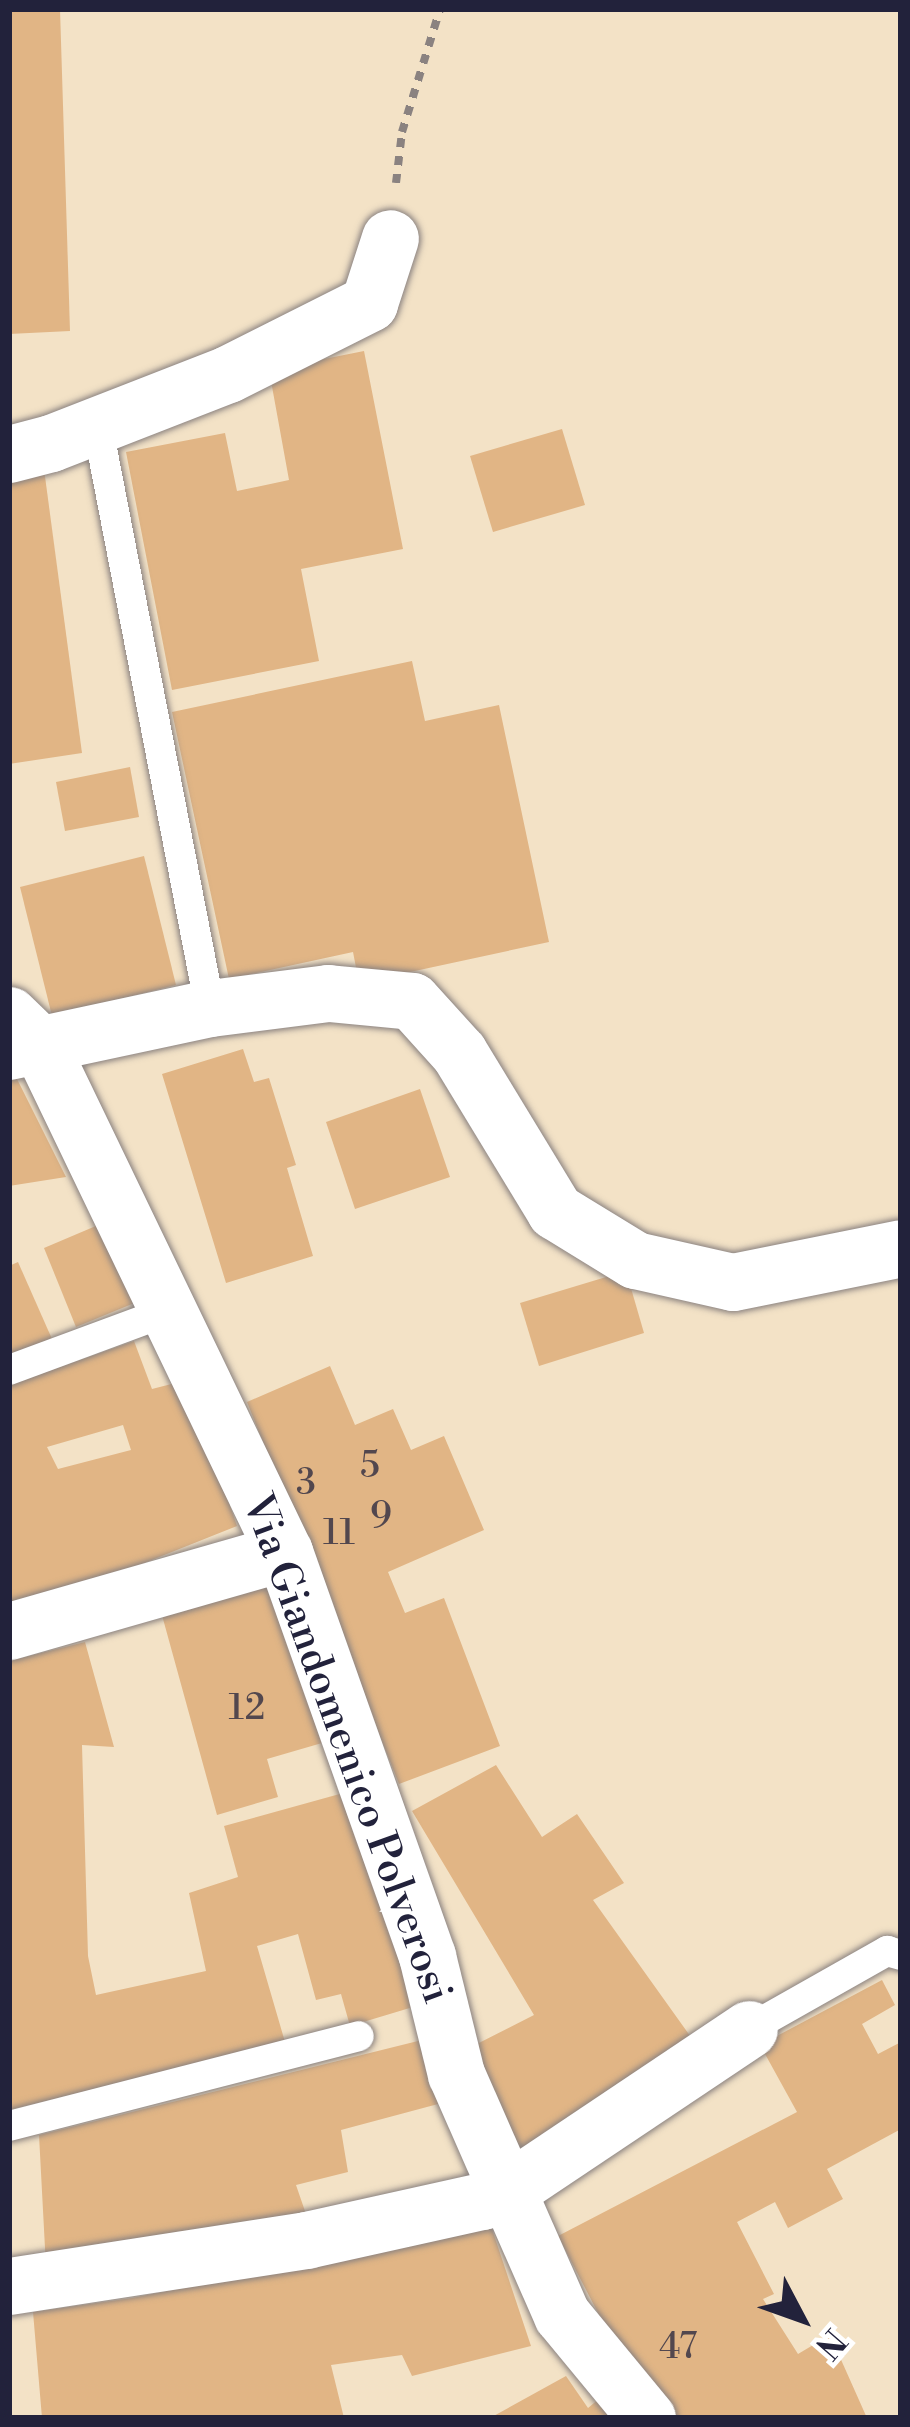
<!DOCTYPE html>
<html>
<head>
<meta charset="utf-8">
<style>
  body { margin:0 }
  #map { position:relative; width:910px; height:2427px; overflow:hidden; background:#f3e2c6; font-family:"Libre Bodoni",serif }
  div>[style] { position:absolute }
  [style*='--x'] { left:calc(var(--x)*1px); top:calc(var(--y)*1px); width:calc(var(--w)*1px); rotate:calc(var(--a)*1deg) }
  .building>* { inset:0; background:#e1b585 }
  .path>* { height:8px; margin-top:-4px; transform-origin:0; background:repeating-linear-gradient(90deg,#8a8280 0 9px,transparent 0 18px) }
  .roads { filter:drop-shadow(0 0 3px #8a8280) drop-shadow(0 0 3px #8a8280) }
  .lane>* { height:30px; margin:-15px; padding:0 15px; transform-origin:15px; border-radius:15px; background:#fff }
  .street>* { height:57px; margin:-28.5px; padding:0 28.5px; transform-origin:28.5px; border-radius:28.5px; background:#fff }
  span { translate:-50% -50%; white-space:nowrap; text-align:center; line-height:1.15; -webkit-text-stroke:9px #fff; paint-order:stroke }
  .number-label { font-size:36px; color:#52474e }
  .number-label span { -webkit-text-stroke-width:0 }
  .street-label { font-size:42px; color:#22223b }
  .frame { position:absolute; inset:0; border:12px solid #22223b; pointer-events:none }
  .north { position:absolute; left:742px; top:2259px; width:120px; height:120px; -webkit-text-stroke:9px #fff; paint-order:stroke; rotate:131deg; font-size:33px; font-weight:700; line-height:48px; text-align:center; color:#22223b }
  .north::after { content:''; display:block; margin:auto; width:42px; height:54px; background:#22223b; clip-path:polygon(50% 0,100% 100%,50% 72%,0 100%) }
</style>
</head>
<body>
<div id="map">
  <div class="building">
    <i style="clip-path:polygon(9px 9px,60px 9px,70px 331px,9px 334px)"></i>
    <i style="clip-path:polygon(364px 351px,403px 549px,301px 569px,319px 661px,172px 690px,126px 452px,225px 433px,237px 491px,289px 480px,269px 370px)"></i>
    <i style="clip-path:polygon(562px 429px,585px 505px,493px 532px,470px 456px)"></i>
    <i style="clip-path:polygon(44px 469px,82px 753px,9px 764px,9px 474px)"></i>
    <i style="clip-path:polygon(412px 661px,425px 721px,499px 705px,549px 942px,359px 983px,353px 952px,229px 979px,172px 712px)"></i>
    <i style="clip-path:polygon(130px 767px,139px 817px,65px 831px,56px 782px)"></i>
    <i style="clip-path:polygon(144px 856px,176px 985px,52px 1016px,20px 887px)"></i>
    <i style="clip-path:polygon(243px 1049px,254px 1082px,269px 1078px,296px 1165px,287px 1168px,313px 1256px,226px 1283px,162px 1074px)"></i>
    <i style="clip-path:polygon(16px 1077px,66px 1177px,9px 1186px,9px 1079px)"></i>
    <i style="clip-path:polygon(420px 1089px,450px 1177px,355px 1209px,326px 1122px)"></i>
    <i style="clip-path:polygon(117px 1217px,149px 1297px,76px 1327px,44px 1248px)"></i>
    <i style="clip-path:polygon(18px 1262px,52px 1339px,9px 1355px,9px 1266px)"></i>
    <i style="clip-path:polygon(626px 1271px,644px 1333px,539px 1366px,520px 1303px)"></i>
    <i style="clip-path:polygon(evenodd,134px 1341px,152px 1389px,187px 1380px,237px 1526px,9px 1617px,9px 1385px,134px 1341px,123px 1425px,131px 1450px,58px 1469px,47px 1447px,123px 1425px)"></i>
    <i style="clip-path:polygon(330px 1366px,355px 1425px,393px 1409px,411px 1450px,444px 1436px,484px 1530px,388px 1572px,405px 1613px,444px 1598px,500px 1746px,399px 1784px,247px 1402px)"></i>
    <i style="clip-path:polygon(275px 1576px,322px 1743px,267px 1759px,278px 1797px,217px 1815px,160px 1608px)"></i>
    <i style="clip-path:polygon(85px 1642px,114px 1747px,82px 1745px,88px 1956px,96px 1995px,206px 1971px,189px 1893px,238px 1877px,224px 1826px,354px 1790px,413px 2007px,350px 2026px,341px 1994px,316px 2000px,298px 1934px,257px 1946px,285px 2042px,9px 2110px,9px 1661px)"></i>
    <i style="clip-path:polygon(496px 1765px,542px 1837px,577px 1814px,624px 1883px,593px 1900px,698px 2047px,520px 2166px,471px 2047px,534px 2015px,412px 1811px)"></i>
    <i style="clip-path:polygon(882px 1980px,895px 2005px,862px 2024px,878px 2054px,901px 2042px,901px 2129px,827px 2169px,843px 2199px,788px 2228px,775px 2202px,737px 2222px,774px 2294px,763px 2299px,798px 2354px,830px 2335px,867px 2418px,667px 2418px,609px 2334px,558px 2236px,797px 2112px,760px 2045px)"></i>
    <i style="clip-path:polygon(422px 2040px,453px 2100px,341px 2130px,348px 2172px,296px 2185px,307px 2217px,46px 2267px,39px 2135px)"></i>
    <i style="clip-path:polygon(491px 2226px,531px 2346px,412px 2376px,402px 2355px,331px 2365px,344px 2418px,42px 2418px,33px 2312px,132px 2298px)"></i>
    <i style="clip-path:polygon(566px 2376px,588px 2408px,600px 2398px,619px 2418px,490px 2418px)"></i>
  </div>
  <div class="path">
    <i style="--x:396;--y:183;--w:51;--a:-83.3"></i>
    <i style="--x:402;--y:132;--w:129;--a:-72.8"></i>
  </div>
  <div class="roads">
    <div class="lane">
      <i style="--x:97;--y:423;--w:596;--a:79.07"></i>
      <i style="--x:9;--y:1370;--w:173;--a:-20.3"></i>
      <i style="--x:749;--y:2029;--w:159;--a:-29.5"></i>
      <i style="--x:887;--y:1951;--w:15;--a:16"></i>
      <i style="--x:9;--y:2126;--w:361;--a:-14.4"></i>
    </div>
    <div class="street">
      <i style="--x:9;--y:454;--w:43;--a:-14.7"></i>
      <i style="--x:51;--y:443;--w:190;--a:-21.3"></i>
      <i style="--x:228;--y:374;--w:158;--a:-26.7"></i>
      <i style="--x:369;--y:303;--w:68;--a:-72.1"></i>
      <i style="--x:9;--y:1015;--w:43;--a:44.1"></i>
      <i style="--x:40;--y:1045;--w:563;--a:64.3"></i>
      <i style="--x:284;--y:1552;--w:429;--a:70.5"></i>
      <i style="--x:427;--y:1956;--w:122;--a:76.2"></i>
      <i style="--x:456;--y:2074;--w:263;--a:66.3"></i>
      <i style="--x:562;--y:2315;--w:134;--a:50.5"></i>
      <i style="--x:9;--y:1051;--w:206;--a:-12.1"></i>
      <i style="--x:210;--y:1008;--w:119;--a:-7.2"></i>
      <i style="--x:328;--y:993;--w:84;--a:5.4"></i>
      <i style="--x:412;--y:1001;--w:70;--a:47.9"></i>
      <i style="--x:459;--y:1053;--w:185;--a:58.7"></i>
      <i style="--x:555;--y:1211;--w:94;--a:31.5"></i>
      <i style="--x:635;--y:1260;--w:100;--a:12.7"></i>
      <i style="--x:733;--y:1282;--w:171;--a:-11.4"></i>
      <i style="--x:9;--y:1631;--w:286;--a:-16"></i>
      <i style="--x:9;--y:2286;--w:301;--a:-8.8"></i>
      <i style="--x:306;--y:2240;--w:180;--a:-12.5"></i>
      <i style="--x:482;--y:2201;--w:27;--a:-22"></i>
      <i style="--x:507;--y:2191;--w:291;--a:-33.8"></i>
    </div>
  </div>
  <div class="number-label">
    <span style="left:370px;top:1467px">5</span>
    <span style="left:306px;top:1484px">3</span>
    <span style="left:381px;top:1517px">9</span>
    <span style="left:339px;top:1534px">11</span>
    <span style="left:247px;top:1709px">12</span>
    <span style="left:678px;top:2348px">47</span>
  </div>
  <div class="street-label">
    <span style="left:346px;top:1749px;rotate:70deg">Via Giandomenico Polverosi</span>
  </div>
  <div class="frame"></div>
  <div class="north">N</div>
</div>
</body>
</html>
